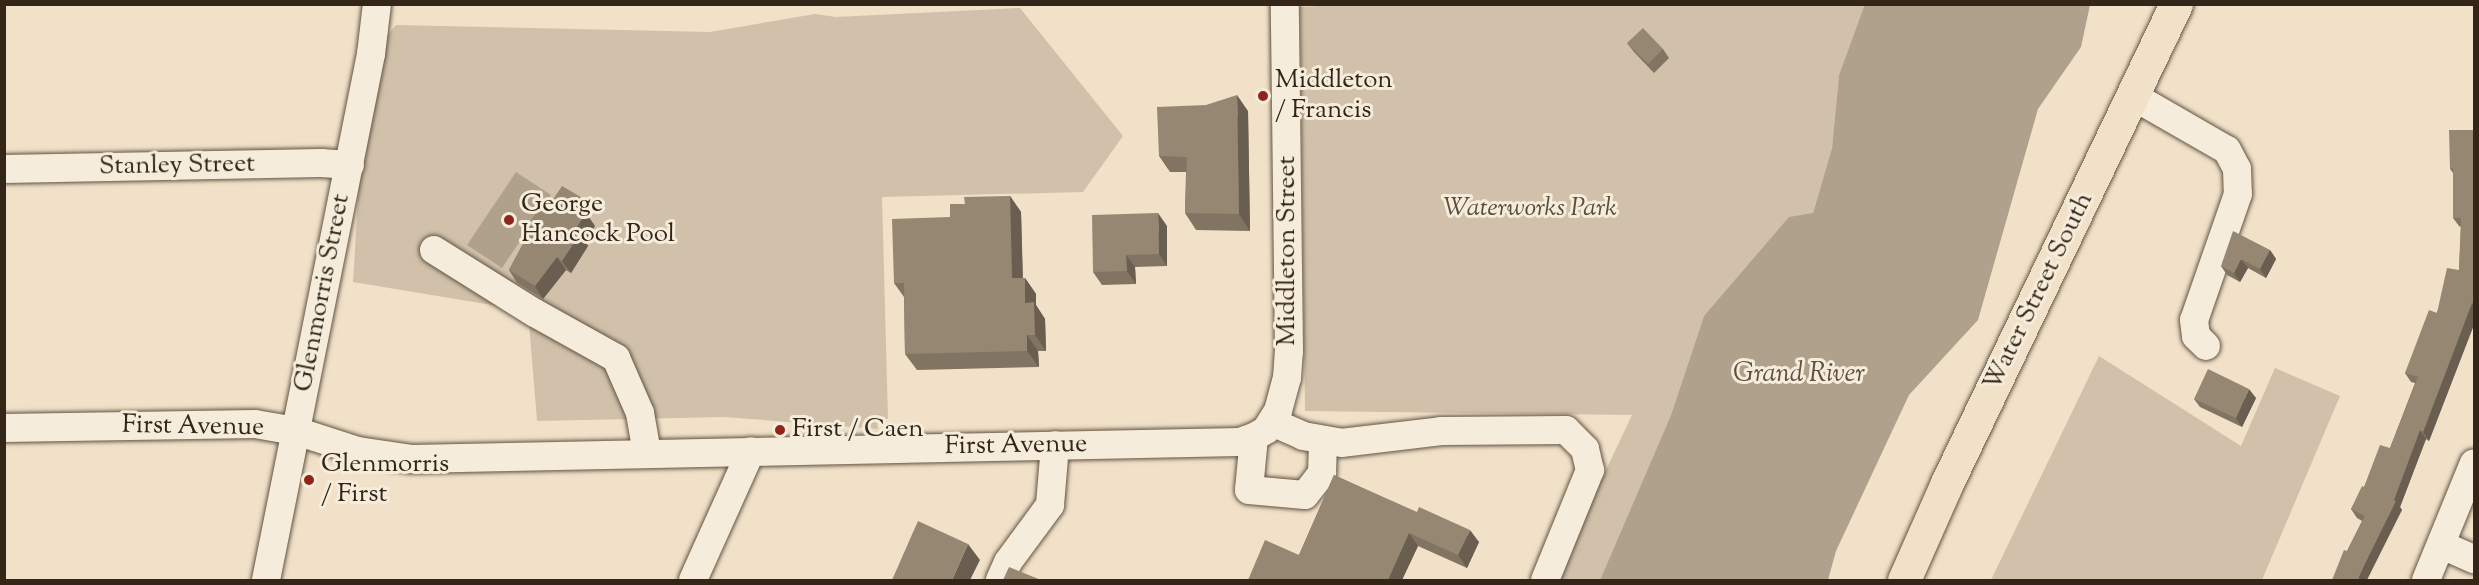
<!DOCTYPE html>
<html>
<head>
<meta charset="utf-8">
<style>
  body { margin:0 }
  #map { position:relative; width:2479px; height:585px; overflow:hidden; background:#f1e1c8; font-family:"Sorts Mill Goudy",serif }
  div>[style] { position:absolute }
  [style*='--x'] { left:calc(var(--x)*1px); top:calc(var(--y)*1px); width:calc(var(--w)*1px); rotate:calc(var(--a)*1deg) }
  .green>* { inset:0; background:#d1c1aa }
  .water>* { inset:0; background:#b0a18c }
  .roads { filter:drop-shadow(0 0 2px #625443) drop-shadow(0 0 2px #625443) }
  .minor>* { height:28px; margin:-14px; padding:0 14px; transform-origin:14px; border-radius:14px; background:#f6ecdb }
  .major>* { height:33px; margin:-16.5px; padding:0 16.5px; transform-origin:16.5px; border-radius:16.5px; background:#f1e1c8 }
  .wall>* { inset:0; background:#817463 }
  .shaded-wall>* { inset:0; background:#695e50 }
  .building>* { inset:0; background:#968773 }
  .dots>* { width:16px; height:16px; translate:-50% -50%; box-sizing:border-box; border:3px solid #f6ecdb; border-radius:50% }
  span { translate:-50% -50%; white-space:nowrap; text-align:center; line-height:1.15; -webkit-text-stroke:6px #f6ecdb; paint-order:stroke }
  .poi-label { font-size:26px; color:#332517 }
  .left { translate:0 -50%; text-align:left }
  .street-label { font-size:26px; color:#332517 }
  .park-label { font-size:26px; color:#5a4c3c; font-style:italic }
  .water-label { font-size:27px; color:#5f5040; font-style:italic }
  .frame { position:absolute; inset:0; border:6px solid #332517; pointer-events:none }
</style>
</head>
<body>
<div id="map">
  <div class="green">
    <i style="clip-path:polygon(1355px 4px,1865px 5px,1839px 75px,1832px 148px,1813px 213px,1704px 316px,1671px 415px,1600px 580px,1554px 580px,1632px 415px,1305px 411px,1300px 7px)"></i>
    <i style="clip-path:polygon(1020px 8px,1123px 136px,1083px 192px,882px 197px,888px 419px,877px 419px,878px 429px,724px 417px,537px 421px,528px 311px,353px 282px,360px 164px,381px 43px,396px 25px,710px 32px,815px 14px,836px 17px)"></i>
    <i style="clip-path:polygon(2099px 356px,2241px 446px,2275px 368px,2340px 396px,2262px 580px,1991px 580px)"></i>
  </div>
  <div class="water">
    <i style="clip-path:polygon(1865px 4px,2090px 5px,2081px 47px,2038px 109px,1978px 320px,1909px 395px,1836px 551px,1828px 580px,1600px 580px,1671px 415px,1704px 316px,1789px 217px,1813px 213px,1832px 148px,1839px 75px)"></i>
    <i style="clip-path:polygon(516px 172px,551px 195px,502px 268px,467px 245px)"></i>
  </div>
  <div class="roads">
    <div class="minor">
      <i style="--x:2133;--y:96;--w:108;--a:29.9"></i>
      <i style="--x:2227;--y:150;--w:21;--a:62"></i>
      <i style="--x:2237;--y:169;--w:25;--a:88"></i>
      <i style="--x:2238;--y:194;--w:133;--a:109.2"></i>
      <i style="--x:2194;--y:320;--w:16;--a:83"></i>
      <i style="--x:2196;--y:336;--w:14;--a:45"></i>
      <i style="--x:4;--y:169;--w:317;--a:-1.1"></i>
      <i style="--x:321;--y:163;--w:29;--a:4"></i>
      <i style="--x:434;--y:250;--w:119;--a:32"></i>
      <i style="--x:535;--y:313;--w:93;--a:29.1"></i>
      <i style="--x:616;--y:358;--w:60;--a:66.4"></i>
      <i style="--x:640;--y:413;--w:41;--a:80.1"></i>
      <i style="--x:1272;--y:422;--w:34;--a:24"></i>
      <i style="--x:1303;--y:436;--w:39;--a:10"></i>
      <i style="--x:1341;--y:443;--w:101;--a:-6.8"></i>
      <i style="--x:1441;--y:431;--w:125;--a:-0.5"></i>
      <i style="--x:1566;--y:430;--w:27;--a:45"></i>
      <i style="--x:1585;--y:449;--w:22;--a:77"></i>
      <i style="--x:1590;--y:470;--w:119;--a:112.2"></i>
      <i style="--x:4;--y:428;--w:251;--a:-0.9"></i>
      <i style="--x:255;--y:424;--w:42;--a:9.7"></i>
      <i style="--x:296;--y:431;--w:65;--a:17.9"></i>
      <i style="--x:358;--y:451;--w:55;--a:8.4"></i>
      <i style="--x:412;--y:459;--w:828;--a:-1.18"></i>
      <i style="--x:1240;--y:442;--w:15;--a:-20"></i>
      <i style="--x:1254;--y:437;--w:14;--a:-30"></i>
      <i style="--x:1266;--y:430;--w:22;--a:-58"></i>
      <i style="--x:1278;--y:411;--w:34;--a:-75"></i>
      <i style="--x:1287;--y:378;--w:26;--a:-86"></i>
      <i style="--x:1289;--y:352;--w:348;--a:-90.7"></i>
      <i style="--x:1254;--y:437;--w:53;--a:95.4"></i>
      <i style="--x:1249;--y:490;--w:56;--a:5.1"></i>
      <i style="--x:1305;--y:495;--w:28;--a:-52"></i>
      <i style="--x:1322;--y:473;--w:33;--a:-88"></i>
      <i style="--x:2442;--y:545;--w:35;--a:24"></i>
      <i style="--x:266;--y:580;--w:536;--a:-78.71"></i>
      <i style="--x:371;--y:54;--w:50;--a:-83.2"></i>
      <i style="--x:693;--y:580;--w:141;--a:-65.8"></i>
      <i style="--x:1000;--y:580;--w:20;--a:-66"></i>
      <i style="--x:1008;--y:562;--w:71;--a:-53.6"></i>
      <i style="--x:1050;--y:505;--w:60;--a:-85.2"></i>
      <i style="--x:2426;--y:580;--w:126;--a:-67.7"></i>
    </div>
    <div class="major">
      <i style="--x:1904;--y:580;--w:104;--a:-66.1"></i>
      <i style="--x:1946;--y:485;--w:533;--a:-64.44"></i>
    </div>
  </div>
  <div class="wall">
    <i style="clip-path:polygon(1627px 43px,1663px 49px,1669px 58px,1654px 73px,1634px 52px)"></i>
    <i style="clip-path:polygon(1248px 111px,1250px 231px,1196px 230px,1185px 213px,1186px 172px,1170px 172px,1159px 156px)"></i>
    <i style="clip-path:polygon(2475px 130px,2475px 322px,2429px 441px,2426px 439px,2400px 507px,2402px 510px,2347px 551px,2362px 521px,2357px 518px,2351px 509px,2364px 487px,2390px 448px,2415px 383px,2411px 382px,2405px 373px,2459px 270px,2461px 227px,2459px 226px,2453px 218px,2453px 173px,2450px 169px)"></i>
    <i style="clip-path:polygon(1010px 196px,1021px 212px,1023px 278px,1025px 278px,1036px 294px,1036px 305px,1045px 319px,1046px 351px,1038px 351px,1039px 367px,917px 370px,905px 354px,904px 297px,894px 283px,950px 217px)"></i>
    <i style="clip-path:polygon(588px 209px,585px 213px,595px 226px,585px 241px,588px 246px,571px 273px,566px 270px,543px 299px,517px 283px,509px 270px,525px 240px,522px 235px,546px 210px)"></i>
    <i style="clip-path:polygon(1167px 226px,1167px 266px,1135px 267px,1136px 284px,1102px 285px,1093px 272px)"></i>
    <i style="clip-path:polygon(2270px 250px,2276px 259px,2266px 278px,2248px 268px,2240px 282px,2227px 275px,2221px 266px)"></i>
    <i style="clip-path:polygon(2256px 398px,2242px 427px,2200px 407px,2194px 399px)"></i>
    <i style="clip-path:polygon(1334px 475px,1479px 542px,1467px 568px,1418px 546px,1402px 580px,1248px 580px,1299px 555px)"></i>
  </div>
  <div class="shaded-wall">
    <i style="clip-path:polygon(1237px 95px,1248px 111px,1250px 231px,1239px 214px)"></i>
    <i style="clip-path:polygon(579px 196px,588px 209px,582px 218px,573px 205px)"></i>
    <i style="clip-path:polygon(1010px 196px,1021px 212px,1023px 294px,1012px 278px)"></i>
    <i style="clip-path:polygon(586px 213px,595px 226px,585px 241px,588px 246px,571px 273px,562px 261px,575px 230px)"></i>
    <i style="clip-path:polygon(1158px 213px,1167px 226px,1167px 266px,1159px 254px)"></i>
    <i style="clip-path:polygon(2270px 250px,2276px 259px,2266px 278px,2260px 269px)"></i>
    <i style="clip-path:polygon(1126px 255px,1135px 267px,1136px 284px,1127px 271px)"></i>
    <i style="clip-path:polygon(557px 257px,566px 270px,543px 299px,535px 286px)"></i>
    <i style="clip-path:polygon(2241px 259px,2248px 268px,2240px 282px,2234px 273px)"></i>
    <i style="clip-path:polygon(1025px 278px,1036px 294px,1036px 305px,1045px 319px,1046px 351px,1035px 335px,1025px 303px)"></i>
    <i style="clip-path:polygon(2472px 303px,2475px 307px,2475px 322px,2429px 441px,2423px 432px)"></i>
    <i style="clip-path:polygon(1027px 335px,1038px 351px,1039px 367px,1027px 351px)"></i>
    <i style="clip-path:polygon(2249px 389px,2256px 398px,2242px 427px,2236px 418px)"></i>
    <i style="clip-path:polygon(2420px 430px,2426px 439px,2400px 507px,2402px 510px,2367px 580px,2359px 580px,2358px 578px,2394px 500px)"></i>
    <i style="clip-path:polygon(1470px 530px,1479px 542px,1467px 568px,1458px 555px)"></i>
    <i style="clip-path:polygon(1409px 533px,1418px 546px,1402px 580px,1388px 580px)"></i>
    <i style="clip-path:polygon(968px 544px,980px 560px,970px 580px,952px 580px)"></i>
  </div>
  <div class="building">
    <i style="clip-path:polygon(1643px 28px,1663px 49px,1648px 64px,1627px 43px)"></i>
    <i style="clip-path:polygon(1237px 95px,1239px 214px,1185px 213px,1187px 157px,1159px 156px,1157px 107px,1206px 105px)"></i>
    <i style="clip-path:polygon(2449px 130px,2475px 130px,2475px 304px,2472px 303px,2423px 432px,2420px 430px,2394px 500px,2396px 501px,2358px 578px,2360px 579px,2359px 580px,2332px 580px,2344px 550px,2347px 551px,2365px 516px,2351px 509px,2362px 486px,2364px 487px,2380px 445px,2390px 448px,2418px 377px,2405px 373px,2429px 310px,2437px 313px,2447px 268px,2459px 270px,2461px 218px,2453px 218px,2453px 168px,2450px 169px)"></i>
    <i style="clip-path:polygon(562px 186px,579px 196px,573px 205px,586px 213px,575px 230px,580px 234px,562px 261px,557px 257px,535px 286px,509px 270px,526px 238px,522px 235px,540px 206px,546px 210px)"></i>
    <i style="clip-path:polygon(1010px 196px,1012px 278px,1025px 278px,1025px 303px,1034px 302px,1035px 335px,1027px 335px,1027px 351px,905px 354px,904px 283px,894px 283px,892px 219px,950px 217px,950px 204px,965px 204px,964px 197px)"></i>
    <i style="clip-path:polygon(1158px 213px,1159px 254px,1126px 255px,1127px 271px,1093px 272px,1092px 215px)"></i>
    <i style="clip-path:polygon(2233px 231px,2270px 250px,2260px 269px,2241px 259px,2234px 273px,2221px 266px)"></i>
    <i style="clip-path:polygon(2208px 369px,2249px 389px,2236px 418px,2194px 399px)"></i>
    <i style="clip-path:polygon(1334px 475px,1417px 512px,1419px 507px,1470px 530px,1458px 555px,1409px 533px,1388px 580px,1248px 580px,1265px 540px,1299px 555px)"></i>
    <i style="clip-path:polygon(918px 521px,968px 544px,952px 580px,892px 580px)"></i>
    <i style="clip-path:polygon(1009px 567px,1041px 580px,1003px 580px)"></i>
  </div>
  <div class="dots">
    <i style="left:1263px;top:96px;background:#8f2418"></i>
    <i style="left:509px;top:220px;background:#8f2418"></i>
    <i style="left:780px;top:430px;background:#8f2418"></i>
    <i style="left:309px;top:480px;background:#8f2418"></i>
  </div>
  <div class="poi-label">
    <span class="left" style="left:1275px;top:96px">Middleton<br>/ Francis</span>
    <span class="left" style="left:521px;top:220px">George<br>Hancock Pool</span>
    <span class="left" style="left:792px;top:430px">First / Caen</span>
    <span class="left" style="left:321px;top:480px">Glenmorris<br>/ First</span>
  </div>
  <div class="street-label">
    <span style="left:177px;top:166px;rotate:-1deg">Stanley Street</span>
    <span style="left:1288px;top:251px;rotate:-90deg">Middleton Street</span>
    <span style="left:2039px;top:292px;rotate:-64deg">Water Street South</span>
    <span style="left:323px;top:293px;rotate:-79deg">Glenmorris Street</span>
    <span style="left:193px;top:427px;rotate:1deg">First Avenue</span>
    <span style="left:1016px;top:446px;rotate:-1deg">First Avenue</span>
  </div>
  <div class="park-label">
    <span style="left:1530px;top:209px">Waterworks Park</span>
  </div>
  <div class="water-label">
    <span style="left:1799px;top:375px">Grand River</span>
  </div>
  <div class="frame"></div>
</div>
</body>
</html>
